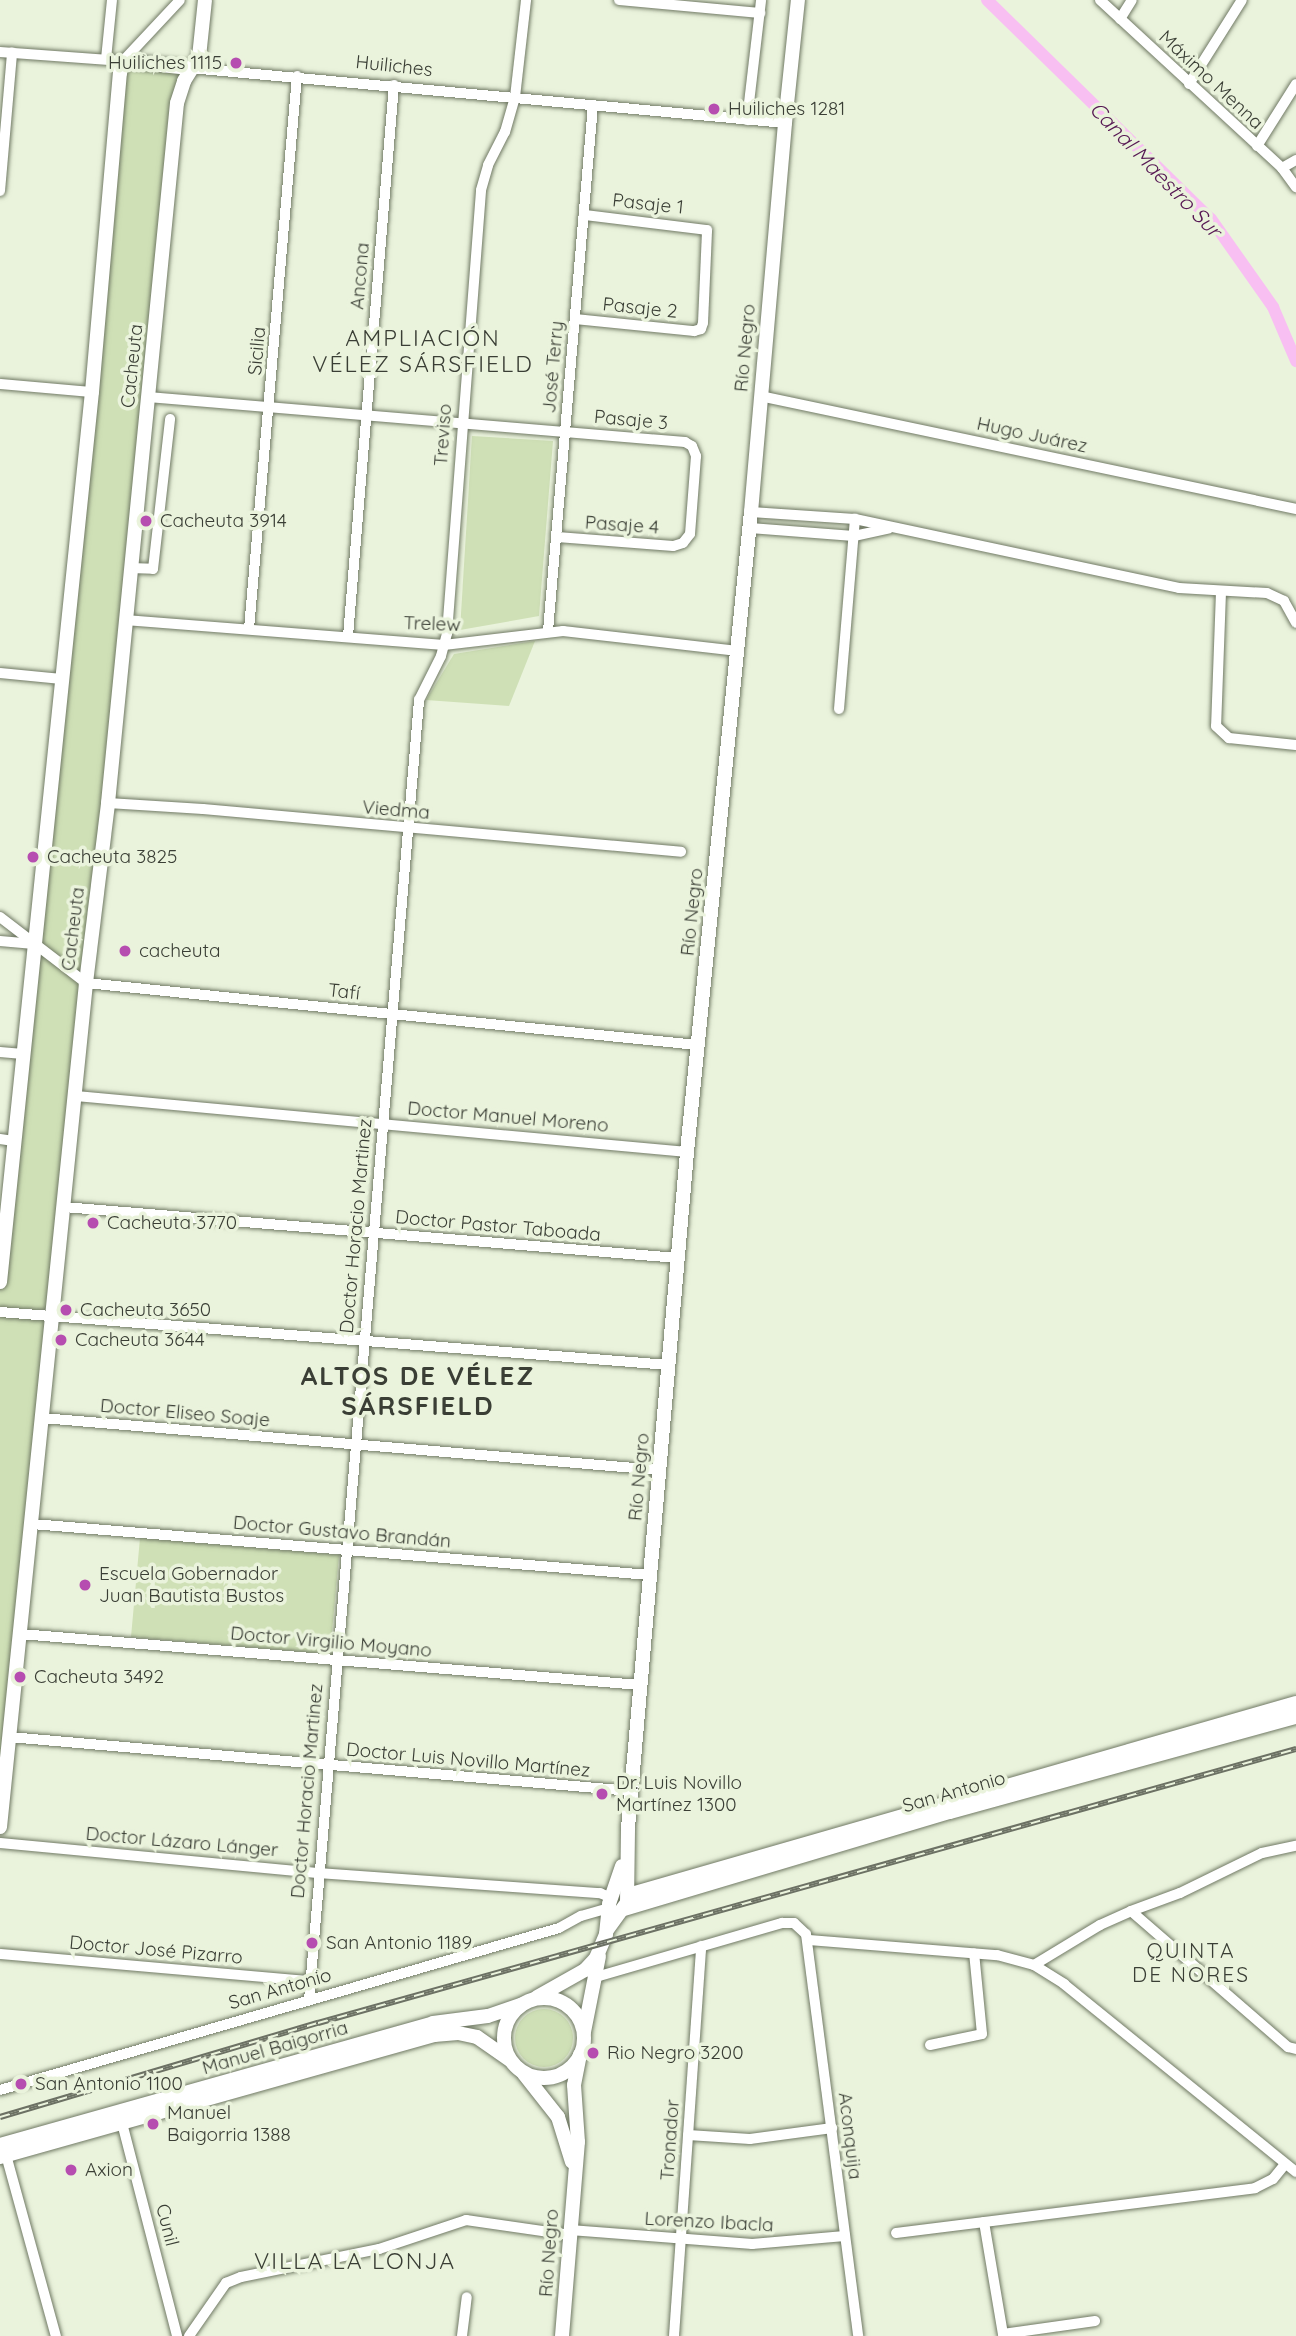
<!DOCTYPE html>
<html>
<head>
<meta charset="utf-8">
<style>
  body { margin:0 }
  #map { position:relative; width:1296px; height:2336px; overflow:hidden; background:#eaf3dc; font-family:Quicksand,sans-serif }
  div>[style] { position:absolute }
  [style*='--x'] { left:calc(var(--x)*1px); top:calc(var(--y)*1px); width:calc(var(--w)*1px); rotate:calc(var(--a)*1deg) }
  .green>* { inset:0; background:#cfe0b6 }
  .round { border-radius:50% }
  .canal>* { height:12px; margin:-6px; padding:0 6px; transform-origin:6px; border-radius:6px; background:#f8bff2 }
  .roads { filter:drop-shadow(0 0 2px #707964) drop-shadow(0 0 2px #707964) }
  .street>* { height:10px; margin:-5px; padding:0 5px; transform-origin:5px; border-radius:5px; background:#fff }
  .secondary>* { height:14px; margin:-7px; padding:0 7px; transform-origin:7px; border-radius:7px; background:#fff }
  .secondary>.ring { margin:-7px; padding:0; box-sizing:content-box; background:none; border:14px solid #fff; border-radius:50% }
  .rail>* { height:6px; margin-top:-3px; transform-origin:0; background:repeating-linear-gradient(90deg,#eaf3dc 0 10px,#6c7164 0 20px); box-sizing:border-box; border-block:2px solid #6c7164 }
  .dots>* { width:19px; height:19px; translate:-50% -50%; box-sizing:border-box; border:4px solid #eaf3dc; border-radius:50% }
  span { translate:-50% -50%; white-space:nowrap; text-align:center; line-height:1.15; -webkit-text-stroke:7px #eaf3dc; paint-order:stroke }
  .poi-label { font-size:19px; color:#3a3e35 }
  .right { translate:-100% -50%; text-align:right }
  .left { translate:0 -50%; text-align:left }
  .street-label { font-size:19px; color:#3a3e35 }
  .water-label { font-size:21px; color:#561753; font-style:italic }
  .neighbourhood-label { font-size:21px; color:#3a3e35; letter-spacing:2px }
  .quarter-label { font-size:23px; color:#3a3e35; letter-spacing:2px }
  .district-label { font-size:26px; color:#3a3e35; font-weight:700; letter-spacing:2px }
</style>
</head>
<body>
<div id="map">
  <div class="green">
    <i style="clip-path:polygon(123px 61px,190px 68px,184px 81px,0 1827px,0 1282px)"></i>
    <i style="clip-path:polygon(472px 436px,553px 441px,539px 616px,460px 630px)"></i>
    <i style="clip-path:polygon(535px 641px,509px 706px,426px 700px,454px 654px)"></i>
    <i style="clip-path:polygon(140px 1538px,339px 1555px,330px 1654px,131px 1637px)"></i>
    <i class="round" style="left:515px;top:2009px;width:58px;height:58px"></i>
  </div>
  <div class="canal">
    <i style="--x:987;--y:0;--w:313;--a:44.4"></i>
    <i style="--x:1211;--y:219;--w:108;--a:54.8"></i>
    <i style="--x:1273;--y:307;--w:59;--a:66.9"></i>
  </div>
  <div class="roads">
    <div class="street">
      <i style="--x:619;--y:0;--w:142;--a:5.3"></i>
      <i style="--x:1100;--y:0;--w:248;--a:42.7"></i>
      <i style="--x:1282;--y:168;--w:24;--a:54"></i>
      <i style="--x:1120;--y:19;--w:22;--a:-58"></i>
      <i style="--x:0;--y:52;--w:123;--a:4.2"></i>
      <i style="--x:123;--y:61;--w:83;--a:-46.9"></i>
      <i style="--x:106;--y:59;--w:59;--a:-84.2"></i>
      <i style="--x:190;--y:68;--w:598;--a:5.28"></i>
      <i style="--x:1189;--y:84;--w:99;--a:-57.8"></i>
      <i style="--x:747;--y:120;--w:121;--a:-83.3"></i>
      <i style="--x:1257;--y:146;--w:73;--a:-57.8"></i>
      <i style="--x:1282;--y:168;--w:16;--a:-30"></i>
      <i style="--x:0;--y:191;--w:139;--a:-85"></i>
      <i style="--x:575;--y:319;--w:120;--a:5.8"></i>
      <i style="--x:694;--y:331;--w:7;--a:-16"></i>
      <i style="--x:701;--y:329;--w:6;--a:-72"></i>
      <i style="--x:703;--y:323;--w:93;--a:-87.5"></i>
      <i style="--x:707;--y:230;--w:124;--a:-173"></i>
      <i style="--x:0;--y:384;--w:92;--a:5"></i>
      <i style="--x:760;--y:396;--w:548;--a:11.9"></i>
      <i style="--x:148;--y:397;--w:539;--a:4.79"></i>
      <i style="--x:685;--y:442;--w:8;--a:30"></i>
      <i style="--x:692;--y:446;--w:11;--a:68"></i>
      <i style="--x:696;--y:456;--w:78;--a:94.4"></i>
      <i style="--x:690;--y:534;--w:11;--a:128"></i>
      <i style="--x:683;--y:543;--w:10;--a:163"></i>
      <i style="--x:673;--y:546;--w:116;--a:-175.6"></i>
      <i style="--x:751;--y:512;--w:104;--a:3.9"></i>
      <i style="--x:855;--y:519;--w:331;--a:12"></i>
      <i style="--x:1179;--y:588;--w:88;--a:3.3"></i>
      <i style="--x:1267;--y:593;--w:19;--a:25"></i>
      <i style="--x:1284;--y:601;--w:25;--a:61"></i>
      <i style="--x:750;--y:528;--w:104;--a:4.4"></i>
      <i style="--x:854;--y:536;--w:35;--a:-12"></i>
      <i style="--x:130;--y:568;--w:23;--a:2"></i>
      <i style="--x:153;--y:569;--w:151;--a:-83.5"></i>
      <i style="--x:1221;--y:592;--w:134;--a:92.1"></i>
      <i style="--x:1216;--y:726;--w:18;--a:43"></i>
      <i style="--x:1229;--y:738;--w:67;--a:6"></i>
      <i style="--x:125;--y:620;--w:320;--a:4.5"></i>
      <i style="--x:444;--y:645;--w:120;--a:-6.7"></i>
      <i style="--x:563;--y:631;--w:176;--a:6.5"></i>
      <i style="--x:249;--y:629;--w:555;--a:-85.04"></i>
      <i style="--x:548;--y:631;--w:528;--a:-85.11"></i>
      <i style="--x:348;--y:636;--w:553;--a:-85.23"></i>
      <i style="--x:0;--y:673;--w:62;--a:5.5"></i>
      <i style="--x:839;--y:709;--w:191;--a:-85.2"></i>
      <i style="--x:108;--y:803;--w:95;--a:3.6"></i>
      <i style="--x:203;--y:809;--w:480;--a:5.1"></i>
      <i style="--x:0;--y:917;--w:108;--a:37.5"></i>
      <i style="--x:86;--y:983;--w:614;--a:5.79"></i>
      <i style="--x:0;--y:941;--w:34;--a:5"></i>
      <i style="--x:0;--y:1052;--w:23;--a:5"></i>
      <i style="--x:76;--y:1096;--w:614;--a:5.24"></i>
      <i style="--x:0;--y:1139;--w:14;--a:8"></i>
      <i style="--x:64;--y:1207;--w:616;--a:4.75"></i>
      <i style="--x:0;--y:1312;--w:671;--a:4.53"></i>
      <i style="--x:42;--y:1418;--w:619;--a:4.82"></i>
      <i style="--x:32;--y:1524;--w:620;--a:4.72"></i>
      <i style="--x:20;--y:1634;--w:622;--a:4.7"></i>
      <i style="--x:9;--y:1737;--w:624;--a:4.96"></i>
      <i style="--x:0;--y:1843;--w:319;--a:5.4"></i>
      <i style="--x:318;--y:1873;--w:283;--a:4.1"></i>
      <i style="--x:600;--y:1893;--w:12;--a:24"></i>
      <i style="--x:1131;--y:1911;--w:208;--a:40.9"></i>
      <i style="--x:1288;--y:2047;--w:8;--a:14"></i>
      <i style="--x:809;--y:1940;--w:189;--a:4.6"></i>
      <i style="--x:997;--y:1955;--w:38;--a:15"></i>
      <i style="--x:1034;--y:1965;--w:36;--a:32"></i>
      <i style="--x:1064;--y:1984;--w:299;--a:39"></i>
      <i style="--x:0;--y:1954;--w:309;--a:5"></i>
      <i style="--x:1034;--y:1965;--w:77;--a:-31.2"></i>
      <i style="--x:1100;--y:1925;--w:34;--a:-24"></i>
      <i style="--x:1131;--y:1911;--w:52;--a:-20.2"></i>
      <i style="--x:1180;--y:1893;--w:91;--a:-26"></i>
      <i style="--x:1262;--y:1853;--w:35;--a:-12"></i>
      <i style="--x:596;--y:1977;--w:194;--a:-16.2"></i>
      <i style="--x:782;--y:1923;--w:12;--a:0"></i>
      <i style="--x:794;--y:1923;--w:16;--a:43"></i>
      <i style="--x:806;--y:1934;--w:405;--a:82.6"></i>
      <i style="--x:309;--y:2000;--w:1305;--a:-85.16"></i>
      <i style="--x:419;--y:700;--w:49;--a:-63.4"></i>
      <i style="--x:441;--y:656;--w:24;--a:-75"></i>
      <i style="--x:447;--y:633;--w:444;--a:-85.6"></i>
      <i style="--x:481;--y:190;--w:26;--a:-74"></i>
      <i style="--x:488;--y:165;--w:37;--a:-63"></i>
      <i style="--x:505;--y:132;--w:36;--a:-74"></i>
      <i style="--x:515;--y:97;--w:98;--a:-83.5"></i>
      <i style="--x:930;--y:2045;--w:53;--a:-11.9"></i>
      <i style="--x:982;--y:2034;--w:81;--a:-95.6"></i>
      <i style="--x:0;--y:2090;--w:582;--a:-16.16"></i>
      <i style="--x:559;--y:1928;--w:25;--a:-29"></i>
      <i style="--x:581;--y:1916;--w:29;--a:-16"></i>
      <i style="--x:122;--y:2123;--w:220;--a:75.5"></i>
      <i style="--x:688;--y:2135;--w:62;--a:3.7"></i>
      <i style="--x:750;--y:2139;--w:83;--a:-7.6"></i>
      <i style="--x:6;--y:2155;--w:188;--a:74.6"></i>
      <i style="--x:984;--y:2222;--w:114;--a:80.4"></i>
      <i style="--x:1003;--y:2334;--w:93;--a:-8"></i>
      <i style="--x:570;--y:2230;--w:183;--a:4.4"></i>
      <i style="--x:752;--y:2244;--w:93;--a:-4.9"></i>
      <i style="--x:896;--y:2233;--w:362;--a:-7.1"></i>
      <i style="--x:1255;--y:2188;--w:20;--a:-27"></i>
      <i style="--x:1273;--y:2179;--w:19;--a:-51"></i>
      <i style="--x:189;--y:2336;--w:65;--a:-55.1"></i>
      <i style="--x:226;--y:2283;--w:16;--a:-22"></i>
      <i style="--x:241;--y:2277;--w:141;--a:-11.5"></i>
      <i style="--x:379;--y:2249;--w:92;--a:-18.4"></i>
      <i style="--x:466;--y:2220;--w:105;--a:8.2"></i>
      <i style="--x:462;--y:2336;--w:39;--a:-83"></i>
      <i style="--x:674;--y:2336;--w:391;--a:-86"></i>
    </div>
    <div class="secondary">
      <i style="--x:0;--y:1282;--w:895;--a:-84.1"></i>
      <i style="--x:92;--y:392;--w:320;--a:-85"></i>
      <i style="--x:120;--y:73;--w:12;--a:-76"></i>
      <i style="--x:123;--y:61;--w:67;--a:6"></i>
      <i style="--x:0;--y:1827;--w:848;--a:-84.18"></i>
      <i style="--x:86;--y:983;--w:181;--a:-83"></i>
      <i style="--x:108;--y:803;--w:703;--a:-84.37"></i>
      <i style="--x:177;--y:103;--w:23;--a:-72"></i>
      <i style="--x:184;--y:81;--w:28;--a:-58"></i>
      <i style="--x:199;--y:57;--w:57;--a:-84"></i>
      <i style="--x:628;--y:1895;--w:695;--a:-16.04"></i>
      <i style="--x:624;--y:1909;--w:340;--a:-16.6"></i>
      <i style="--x:950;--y:1812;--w:359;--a:-15.4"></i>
      <i style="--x:607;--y:1930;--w:34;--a:-54"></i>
      <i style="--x:627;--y:1902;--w:74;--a:-89.2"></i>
      <i style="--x:628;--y:1828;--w:679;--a:-85.01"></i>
      <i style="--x:687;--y:1152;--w:643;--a:-84.29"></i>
      <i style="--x:751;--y:512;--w:390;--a:-85"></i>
      <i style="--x:785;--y:123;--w:124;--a:-84"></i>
      <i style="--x:537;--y:1997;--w:55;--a:-29.4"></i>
      <i style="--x:585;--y:1970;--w:16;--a:-47"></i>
      <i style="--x:596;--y:1958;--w:26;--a:-67"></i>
      <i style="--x:606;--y:1934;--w:30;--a:-84"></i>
      <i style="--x:609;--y:1904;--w:40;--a:-71.1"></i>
      <i class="ring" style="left:504px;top:1998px;width:66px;height:66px"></i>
      <i style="--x:584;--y:2032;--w:77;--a:-78.8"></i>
      <i style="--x:524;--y:2074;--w:55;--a:51.7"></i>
      <i style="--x:558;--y:2117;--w:47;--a:72.7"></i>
      <i style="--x:0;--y:2145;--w:450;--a:-15.7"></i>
      <i style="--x:433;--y:2023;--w:55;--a:-7.3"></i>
      <i style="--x:488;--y:2016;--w:36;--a:-19"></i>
      <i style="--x:0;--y:2157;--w:451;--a:-15.7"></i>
      <i style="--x:434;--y:2035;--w:24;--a:-5"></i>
      <i style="--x:458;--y:2033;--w:19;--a:12"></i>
      <i style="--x:477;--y:2037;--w:39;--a:35"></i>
      <i style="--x:562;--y:2336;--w:195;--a:-85.3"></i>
      <i style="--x:578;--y:2142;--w:57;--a:-94"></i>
      <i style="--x:574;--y:2085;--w:31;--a:-79"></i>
    </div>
  </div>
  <div class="rail">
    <i style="--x:0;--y:2117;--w:332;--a:-16.5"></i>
    <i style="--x:318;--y:2023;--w:1016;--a:-15.65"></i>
  </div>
  <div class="dots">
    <i style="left:236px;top:63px;background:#b64db0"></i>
    <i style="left:714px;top:109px;background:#b64db0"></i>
    <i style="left:146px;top:521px;background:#b64db0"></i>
    <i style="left:33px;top:857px;background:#b64db0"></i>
    <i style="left:125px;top:951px;background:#b64db0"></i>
    <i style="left:93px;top:1223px;background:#b64db0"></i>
    <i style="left:66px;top:1310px;background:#b64db0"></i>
    <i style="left:61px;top:1340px;background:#b64db0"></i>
    <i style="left:85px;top:1585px;background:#b64db0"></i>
    <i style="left:20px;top:1677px;background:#b64db0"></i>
    <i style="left:602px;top:1794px;background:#b64db0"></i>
    <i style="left:312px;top:1943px;background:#b64db0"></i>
    <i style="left:593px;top:2053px;background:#b64db0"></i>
    <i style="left:21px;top:2084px;background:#b64db0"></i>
    <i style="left:153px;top:2124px;background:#b64db0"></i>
    <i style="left:71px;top:2170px;background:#b64db0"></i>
  </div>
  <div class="poi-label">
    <span class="right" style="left:222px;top:63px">Huiliches 1115</span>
    <span class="left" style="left:728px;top:109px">Huiliches 1281</span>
    <span class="left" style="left:160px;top:521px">Cacheuta 3914</span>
    <span class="left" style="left:47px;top:857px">Cacheuta 3825</span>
    <span class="left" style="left:139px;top:951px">cacheuta</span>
    <span class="left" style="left:107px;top:1223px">Cacheuta 3770</span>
    <span class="left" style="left:80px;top:1310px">Cacheuta 3650</span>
    <span class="left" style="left:75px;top:1340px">Cacheuta 3644</span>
    <span class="left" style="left:99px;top:1585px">Escuela Gobernador<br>Juan Bautista Bustos</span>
    <span class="left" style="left:34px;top:1677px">Cacheuta 3492</span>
    <span class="left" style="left:616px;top:1794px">Dr. Luis Novillo<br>Martínez 1300</span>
    <span class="left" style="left:326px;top:1943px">San Antonio 1189</span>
    <span class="left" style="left:607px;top:2053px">Rio Negro 3200</span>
    <span class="left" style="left:35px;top:2084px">San Antonio 1100</span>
    <span class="left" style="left:167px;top:2124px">Manuel<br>Baigorria 1388</span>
    <span class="left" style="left:85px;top:2170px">Axion</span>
  </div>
  <div class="street-label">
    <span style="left:394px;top:66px;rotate:6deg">Huiliches</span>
    <span style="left:1211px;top:80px;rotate:43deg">Máximo Menna</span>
    <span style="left:648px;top:204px;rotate:6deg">Pasaje 1</span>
    <span style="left:360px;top:276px;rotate:-85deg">Ancona</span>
    <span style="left:640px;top:308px;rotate:6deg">Pasaje 2</span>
    <span style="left:745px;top:348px;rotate:-85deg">Río Negro</span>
    <span style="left:257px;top:351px;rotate:-85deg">Sicilia</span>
    <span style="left:132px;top:366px;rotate:-84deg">Cacheuta</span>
    <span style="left:553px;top:367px;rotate:-85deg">José Terry</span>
    <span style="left:631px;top:420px;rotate:5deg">Pasaje 3</span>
    <span style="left:443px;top:435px;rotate:-86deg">Treviso</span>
    <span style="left:1032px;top:435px;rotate:12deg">Hugo Juárez</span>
    <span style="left:622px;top:525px;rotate:4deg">Pasaje 4</span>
    <span style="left:432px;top:624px;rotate:2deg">Trelew</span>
    <span style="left:396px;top:810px;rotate:5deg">Viedma</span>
    <span style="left:692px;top:912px;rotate:-84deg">Río Negro</span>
    <span style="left:73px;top:929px;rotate:-83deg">Cacheuta</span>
    <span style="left:344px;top:992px;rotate:6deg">Tafí</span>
    <span style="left:508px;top:1117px;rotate:5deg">Doctor Manuel Moreno</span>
    <span style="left:356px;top:1226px;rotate:-85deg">Doctor Horacio Martinez</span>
    <span style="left:498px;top:1226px;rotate:5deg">Doctor Pastor Taboada</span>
    <span style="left:185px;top:1413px;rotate:5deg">Doctor Eliseo Soaje</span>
    <span style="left:639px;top:1477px;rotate:-85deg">Río Negro</span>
    <span style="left:342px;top:1532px;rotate:5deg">Doctor Gustavo Brandán</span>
    <span style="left:331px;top:1642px;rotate:5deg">Doctor Virgilio Moyano</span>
    <span style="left:468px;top:1760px;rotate:5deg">Doctor Luis Novillo Martínez</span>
    <span style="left:307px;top:1791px;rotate:-85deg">Doctor Horacio Martinez</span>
    <span style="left:954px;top:1792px;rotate:-16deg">San Antonio</span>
    <span style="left:182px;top:1842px;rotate:5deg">Doctor Lázaro Lánger</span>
    <span style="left:156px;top:1950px;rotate:5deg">Doctor José Pizarro</span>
    <span style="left:280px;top:1989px;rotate:-16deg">San Antonio</span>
    <span style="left:275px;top:2048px;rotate:-16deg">Manuel Baigorria</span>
    <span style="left:850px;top:2136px;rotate:83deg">Aconquija</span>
    <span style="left:670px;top:2140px;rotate:-86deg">Tronador</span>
    <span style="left:709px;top:2222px;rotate:3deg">Lorenzo Ibacla</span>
    <span style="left:167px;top:2225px;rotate:76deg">Cunil</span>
    <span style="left:549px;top:2253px;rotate:-86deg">Río Negro</span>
  </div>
  <div class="water-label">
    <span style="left:1156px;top:169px;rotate:46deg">Canal Maestro Sur</span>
  </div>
  <div class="neighbourhood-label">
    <span style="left:1191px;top:1962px">QUINTA<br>DE NORES</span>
  </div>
  <div class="quarter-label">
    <span style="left:423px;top:351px">AMPLIACIÓN<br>VÉLEZ SÁRSFIELD</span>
    <span style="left:355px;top:2261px">VILLA LA LONJA</span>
  </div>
  <div class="district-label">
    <span style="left:418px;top:1391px">ALTOS DE VÉLEZ<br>SÁRSFIELD</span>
  </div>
</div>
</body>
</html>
